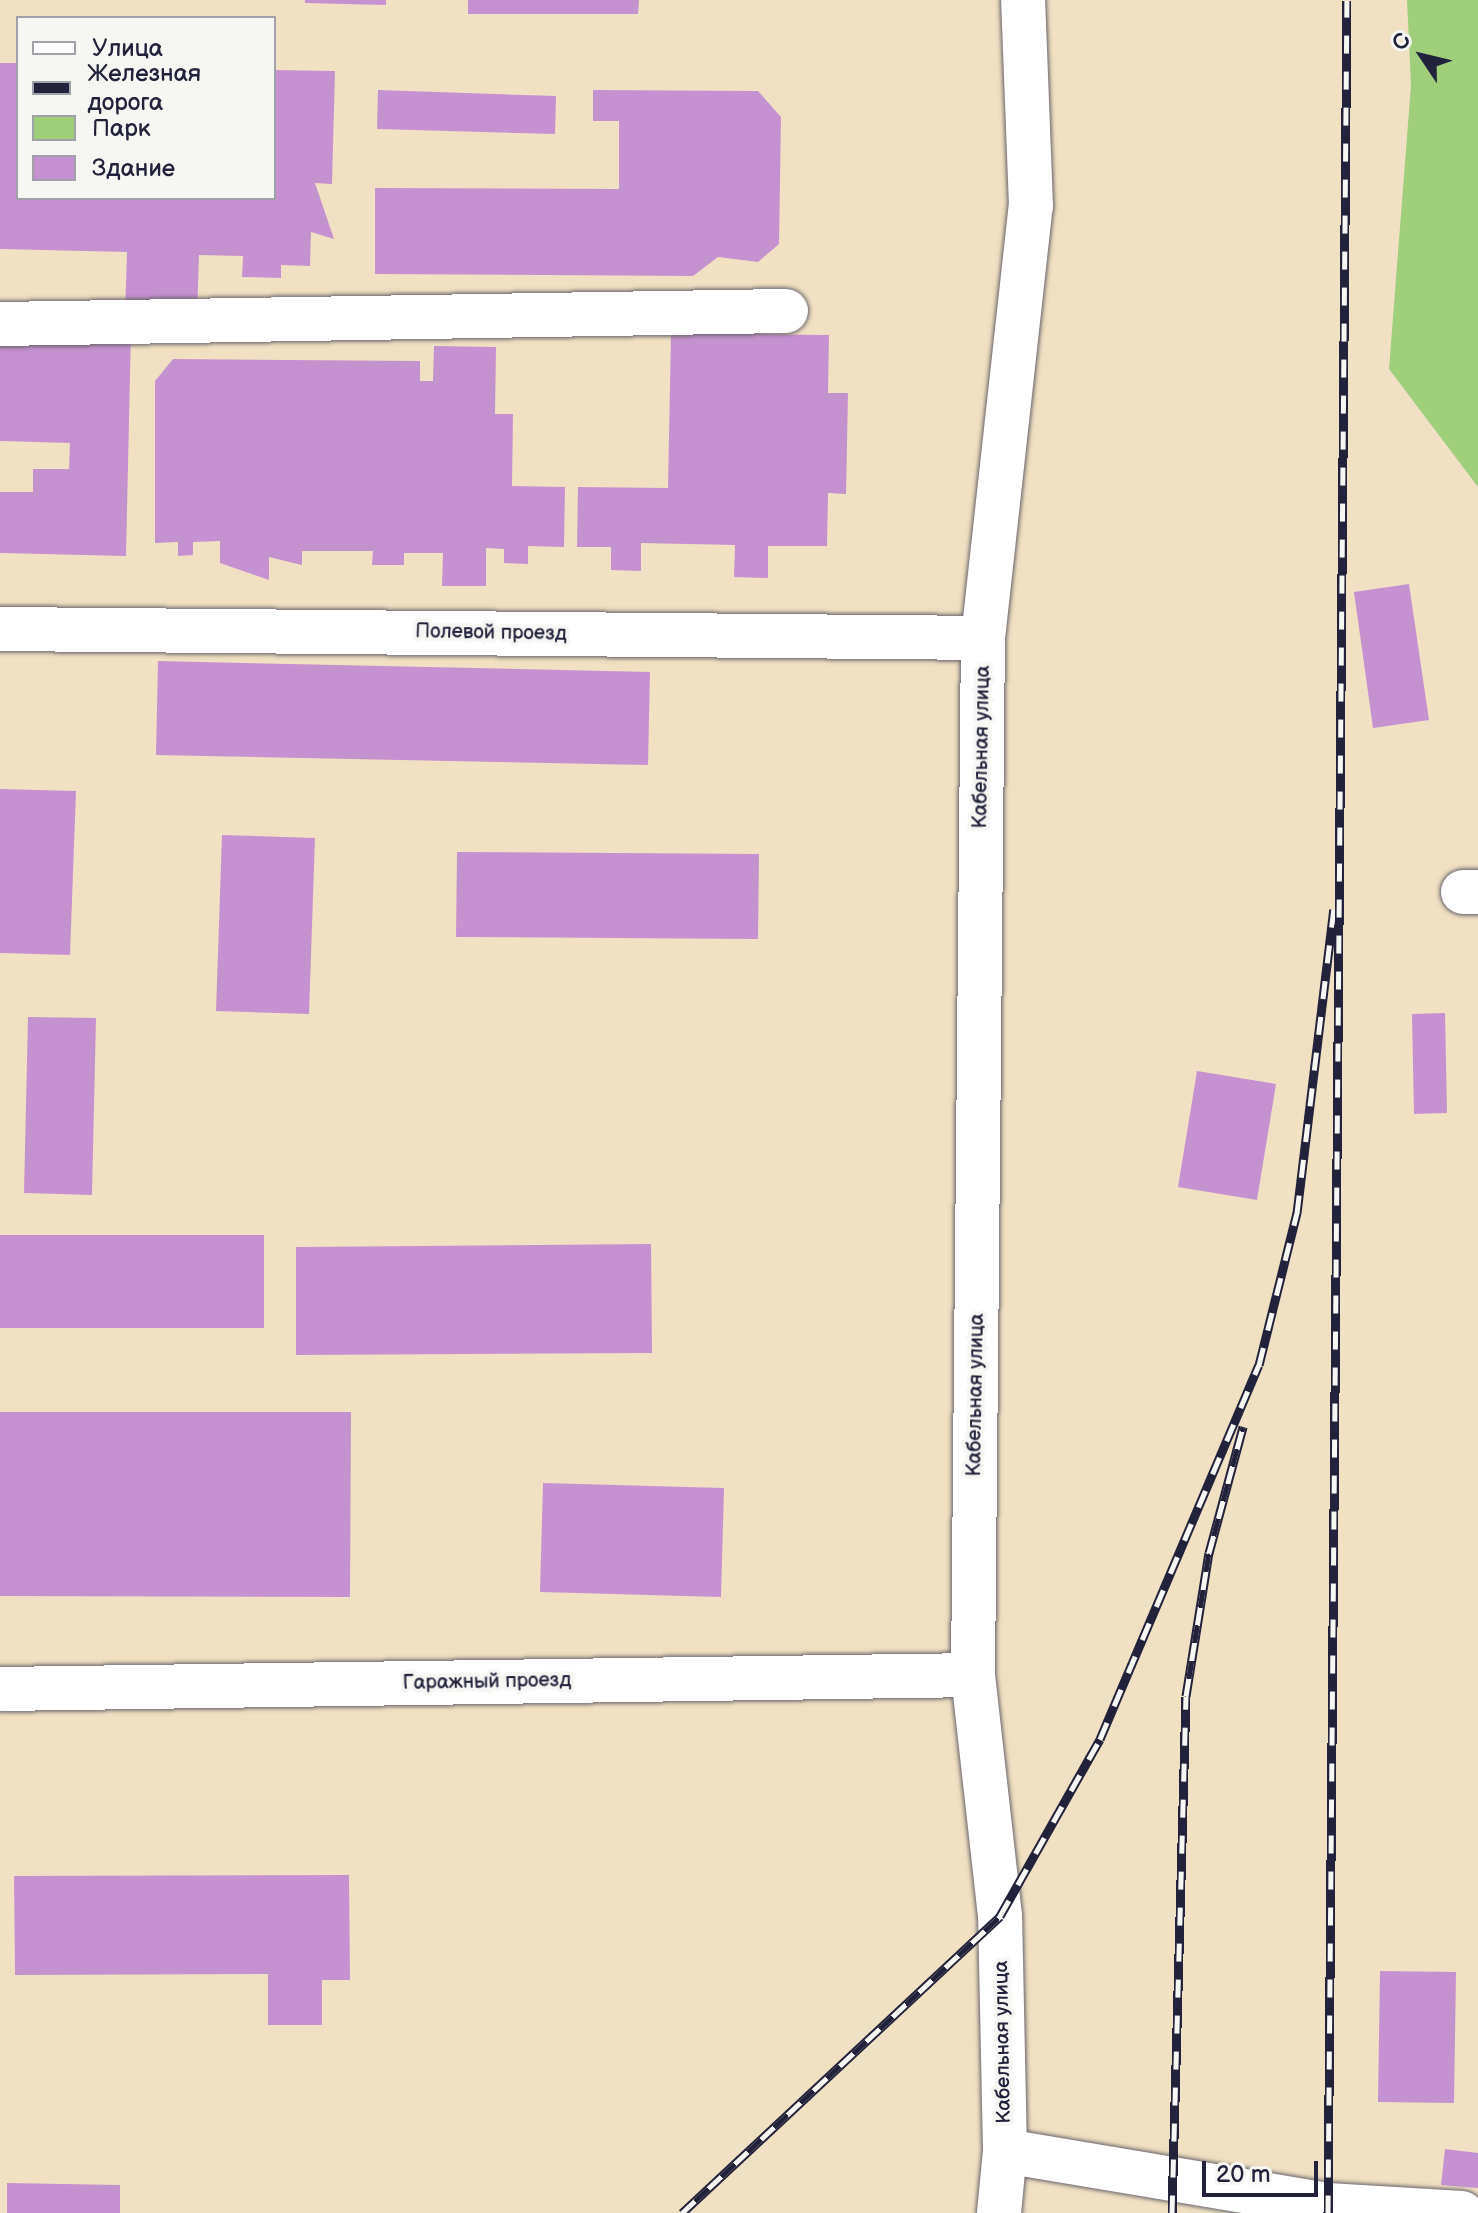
<!DOCTYPE html>
<html>
<head>
<meta charset="utf-8">
<style>
  body { margin:0 }
  #map { position:relative; width:1478px; height:2213px; overflow:hidden; background:#f0e1c4; font-family:"Balsamiq Sans",sans-serif }
  div>[style] { position:absolute }
  [style*='--x'] { left:calc(var(--x)*1px); top:calc(var(--y)*1px); width:calc(var(--w)*1px); rotate:calc(var(--a)*1deg) }
  .green>* { inset:0; background:#a1ce7b }
  .building>* { inset:0; background:#c592d0 }
  .roads { filter:drop-shadow(0 0 2px #6a656b) drop-shadow(0 0 2px #6a656b) }
  .minor>* { height:44px; margin:-22px; padding:0 22px; transform-origin:22px; border-radius:22px; background:#fff }
  .rail>* { height:9px; margin-top:-4.5px; transform-origin:0; background:repeating-linear-gradient(90deg,#f6f6f2 0 18px,#22223b 0 36px); box-sizing:border-box; border-block:2px solid #22223b }
  span { translate:-50% -50%; white-space:nowrap; text-align:center; line-height:1.15; -webkit-text-stroke:8px #f6f6f2; paint-order:stroke }
  .street-label { font-size:20px; color:#22223b }
  .legend { position:absolute; left:16px; top:16px; width:260px; height:184px; box-sizing:border-box; background:#f6f6f2; border:2px solid #a1a1a9; margin:0; padding:10px 14px; list-style:none; font-size:24px; color:#22223b }
  .legend li { display:flex; align-items:center; gap:16px; height:40px }
  .legend b { width:40px; border:2px solid #a1a1a9 }
  .north { position:absolute; left:1382px; top:16px; width:80px; height:80px; -webkit-text-stroke:6px #f6f6f2; paint-order:stroke; rotate:305deg; font-size:22px; font-weight:700; line-height:32px; text-align:center; color:#22223b }
  .north::after { content:''; display:block; margin:auto; width:28px; height:36px; background:#22223b; clip-path:polygon(50% 0,100% 100%,50% 72%,0 100%) }
  .scale { position:absolute; left:1202px; top:2161px; width:116px; height:36px; box-sizing:border-box; border:4px solid #22223b; border-top:0; padding-left:10px; font-size:24px; line-height:28px; white-space:nowrap; color:#22223b; -webkit-text-stroke:6px #f6f6f2; paint-order:stroke }
</style>
</head>
<body>
<div id="map">
  <div class="green">
    <i style="clip-path:polygon(1407px 0,1478px 0,1478px 487px,1389px 369px,1411px 85px)"></i>
  </div>
  <div class="building">
    <i style="clip-path:polygon(305px 0,386px 0,386px 5px,305px 3px)"></i>
    <i style="clip-path:polygon(468px 0,639px 0,638px 14px,468px 14px)"></i>
    <i style="clip-path:polygon(0 63px,18px 63px,18px 198px,274px 198px,274px 70px,335px 71px,332px 184px,315px 183px,334px 239px,311px 232px,310px 266px,281px 265px,281px 278px,242px 277px,243px 256px,199px 255px,197px 316px,125px 314px,127px 252px,0 249px)"></i>
    <i style="clip-path:polygon(378px 90px,556px 96px,555px 134px,377px 129px)"></i>
    <i style="clip-path:polygon(593px 90px,758px 91px,781px 117px,779px 244px,758px 262px,718px 257px,693px 276px,375px 274px,375px 188px,619px 189px,619px 121px,593px 121px)"></i>
    <i style="clip-path:polygon(131px 331px,126px 556px,0 553px,0 492px,33px 492px,33px 469px,69px 469px,70px 443px,0 441px,0 342px)"></i>
    <i style="clip-path:polygon(671px 333px,829px 335px,828px 393px,848px 393px,846px 494px,828px 493px,827px 546px,768px 546px,768px 578px,734px 577px,735px 545px,641px 543px,641px 571px,611px 570px,611px 547px,577px 547px,578px 487px,668px 488px)"></i>
    <i style="clip-path:polygon(434px 346px,496px 347px,495px 414px,513px 414px,512px 486px,565px 487px,564px 547px,528px 546px,528px 564px,504px 563px,504px 549px,486px 548px,486px 586px,442px 586px,443px 553px,404px 553px,404px 565px,372px 565px,373px 551px,302px 551px,302px 565px,269px 557px,269px 580px,220px 563px,220px 541px,193px 542px,193px 555px,178px 556px,178px 542px,155px 543px,155px 381px,173px 359px,420px 361px,420px 381px,433px 381px)"></i>
    <i style="clip-path:polygon(1409px 584px,1429px 720px,1373px 728px,1354px 592px)"></i>
    <i style="clip-path:polygon(158px 661px,650px 672px,648px 765px,156px 755px)"></i>
    <i style="clip-path:polygon(0 789px,76px 791px,70px 955px,0 953px)"></i>
    <i style="clip-path:polygon(222px 835px,315px 838px,309px 1014px,216px 1011px)"></i>
    <i style="clip-path:polygon(457px 852px,759px 854px,758px 939px,456px 937px)"></i>
    <i style="clip-path:polygon(1445px 1013px,1447px 1113px,1414px 1114px,1412px 1014px)"></i>
    <i style="clip-path:polygon(28px 1017px,96px 1018px,92px 1195px,24px 1193px)"></i>
    <i style="clip-path:polygon(1197px 1071px,1276px 1084px,1257px 1200px,1178px 1187px)"></i>
    <i style="clip-path:polygon(0 1235px,264px 1235px,264px 1328px,0 1328px)"></i>
    <i style="clip-path:polygon(651px 1244px,652px 1353px,296px 1355px,296px 1247px)"></i>
    <i style="clip-path:polygon(0 1412px,351px 1412px,350px 1597px,0 1596px)"></i>
    <i style="clip-path:polygon(543px 1483px,724px 1488px,721px 1597px,540px 1592px)"></i>
    <i style="clip-path:polygon(349px 1875px,350px 1980px,322px 1980px,322px 2025px,268px 2025px,268px 1974px,15px 1975px,14px 1876px)"></i>
    <i style="clip-path:polygon(1380px 1971px,1456px 1972px,1454px 2103px,1378px 2102px)"></i>
    <i style="clip-path:polygon(1445px 2149px,1478px 2153px,1478px 2188px,1441px 2185px)"></i>
    <i style="clip-path:polygon(7px 2183px,120px 2185px,120px 2213px,7px 2213px)"></i>
  </div>
  <div class="roads">
    <div class="minor">
      <i style="--x:0;--y:324;--w:786;--a:-0.95"></i>
      <i style="--x:0;--y:629;--w:983;--a:0.52"></i>
      <i style="--x:1463;--y:892;--w:15;--a:0"></i>
      <i style="--x:0;--y:1689;--w:973;--a:-0.82"></i>
      <i style="--x:1005;--y:2151;--w:327;--a:9.5"></i>
      <i style="--x:1328;--y:2205;--w:134;--a:3.4"></i>
      <i style="--x:999;--y:2213;--w:62;--a:-84.5"></i>
      <i style="--x:1005;--y:2151;--w:235;--a:-91.2"></i>
      <i style="--x:1000;--y:1916;--w:243;--a:-96.4"></i>
      <i style="--x:973;--y:1675;--w:1037;--a:-89.45"></i>
      <i style="--x:983;--y:638;--w:435;--a:-83.7"></i>
      <i style="--x:1031;--y:206;--w:206;--a:-92.2"></i>
    </div>
  </div>
  <div class="rail">
    <i style="--x:682;--y:2213;--w:435;--a:-43"></i>
    <i style="--x:1000;--y:1916;--w:203;--a:-60.5"></i>
    <i style="--x:1100;--y:1739;--w:406;--a:-67"></i>
    <i style="--x:1259;--y:1365;--w:157;--a:-76"></i>
    <i style="--x:1297;--y:1213;--w:306;--a:-83.1"></i>
    <i style="--x:1172;--y:2213;--w:517;--a:-88.45"></i>
    <i style="--x:1186;--y:1696;--w:145;--a:-80.9"></i>
    <i style="--x:1209;--y:1553;--w:131;--a:-74.9"></i>
    <i style="--x:1328;--y:2213;--w:2213;--a:-89.51"></i>
  </div>
  <div class="street-label">
    <span style="left:491px;top:633px;rotate:1deg">Полевой проезд</span>
    <span style="left:982px;top:747px;rotate:-89deg">Кабельная улица</span>
    <span style="left:976px;top:1395px;rotate:-89deg">Кабельная улица</span>
    <span style="left:487px;top:1682px;rotate:-1deg">Гаражный проезд</span>
    <span style="left:1003px;top:2042px;rotate:-91deg">Кабельная улица</span>
  </div>
  <ul class="legend">
  <li><b style="height:10px;background:#fff"></b>Улица</li>
  <li><b style="height:10px;background:#22223b"></b>Железная дорога</li>
  <li><b style="height:22px;background:#a1ce7b"></b>Парк</li>
  <li><b style="height:22px;background:#c592d0"></b>Здание</li>
  </ul>
  <div class="north">С</div>
  <div class="scale">20 m</div>
</div>
</body>
</html>
